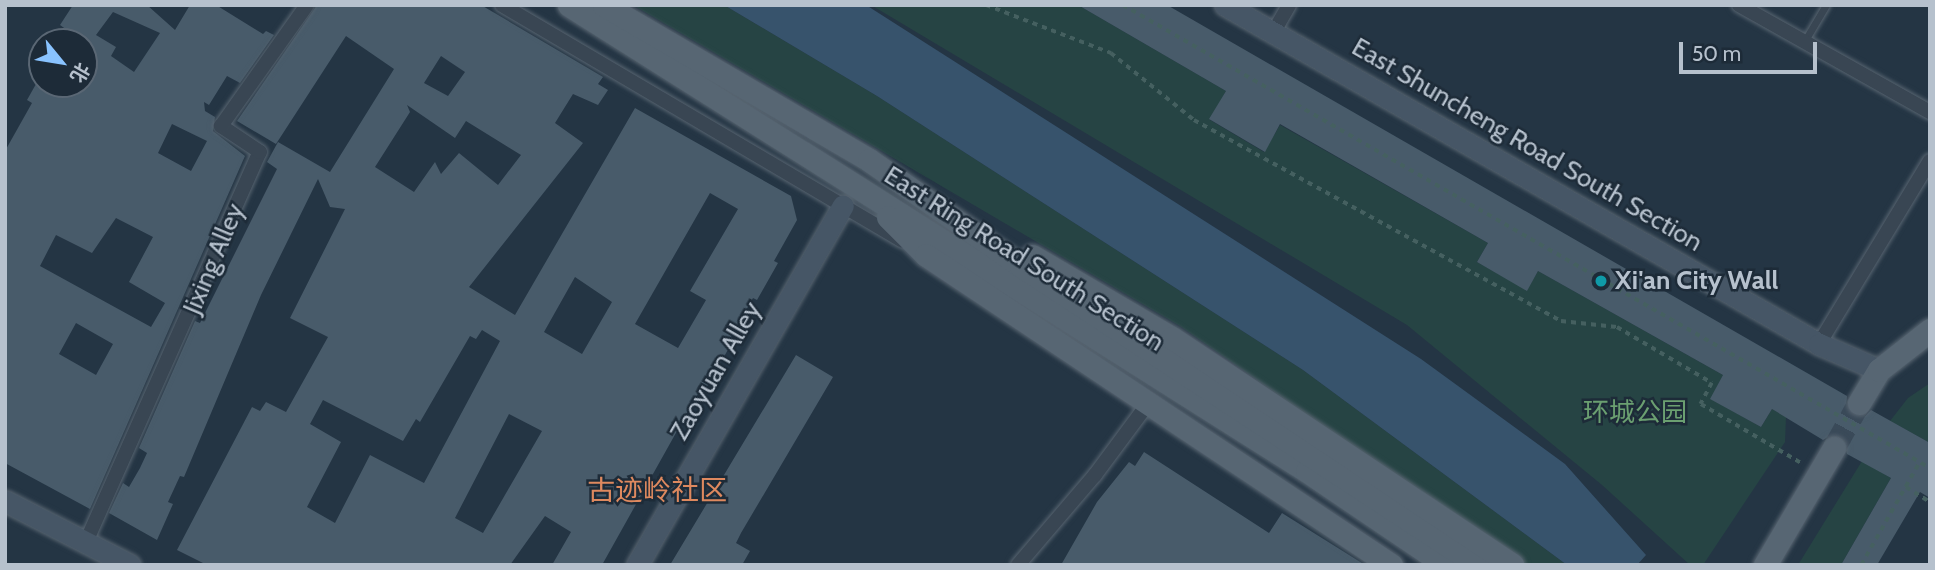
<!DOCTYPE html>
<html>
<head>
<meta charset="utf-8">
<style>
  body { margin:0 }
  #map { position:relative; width:1935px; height:570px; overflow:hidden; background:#243544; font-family:Cabin,"Noto Sans SC",sans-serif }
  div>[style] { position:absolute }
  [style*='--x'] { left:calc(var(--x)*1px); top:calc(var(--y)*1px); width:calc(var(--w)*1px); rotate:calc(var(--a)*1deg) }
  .green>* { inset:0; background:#264444 }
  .water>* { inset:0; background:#37536c }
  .building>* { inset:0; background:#485b6a }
  .primary-tunnel>* { height:23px; margin-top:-11.5px; transform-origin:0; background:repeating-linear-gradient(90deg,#3a4a59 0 23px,transparent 0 34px) }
  .path>* { height:3.5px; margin-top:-1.75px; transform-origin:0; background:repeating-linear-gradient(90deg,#456060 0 5px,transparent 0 10px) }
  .roads { filter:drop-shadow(0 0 2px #576470) drop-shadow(0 0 2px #576470) }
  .lane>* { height:7px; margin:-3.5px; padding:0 3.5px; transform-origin:3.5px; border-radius:3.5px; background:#394653 }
  .street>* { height:14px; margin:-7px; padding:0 7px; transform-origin:7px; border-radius:7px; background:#394653 }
  .secondary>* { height:21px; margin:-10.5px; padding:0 10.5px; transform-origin:10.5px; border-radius:10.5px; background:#465666 }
  .primary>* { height:23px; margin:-11.5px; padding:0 11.5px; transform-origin:11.5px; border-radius:11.5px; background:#576673 }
  .dots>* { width:19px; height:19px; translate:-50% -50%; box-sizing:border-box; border:4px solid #1d2b38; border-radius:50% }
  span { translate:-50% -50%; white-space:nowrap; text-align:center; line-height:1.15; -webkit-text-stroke:5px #1d2b38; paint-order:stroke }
  .street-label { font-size:26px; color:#b6c1cd }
  .poi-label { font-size:26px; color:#b6c1cd; font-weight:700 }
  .left { translate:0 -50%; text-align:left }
  .park-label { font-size:26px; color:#6ba071 }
  .neighbourhood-label { font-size:28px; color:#de895f }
  .frame { position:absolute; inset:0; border:7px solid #b6c1cd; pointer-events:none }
  .north { position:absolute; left:28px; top:28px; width:70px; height:70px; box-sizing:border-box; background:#1d2b38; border:2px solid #5a6774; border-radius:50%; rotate:120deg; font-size:19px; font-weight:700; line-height:28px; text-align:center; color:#b6c1cd }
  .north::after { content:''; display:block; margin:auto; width:24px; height:32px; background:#89c3ff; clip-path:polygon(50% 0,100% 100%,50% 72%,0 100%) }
  .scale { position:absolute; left:1679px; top:42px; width:138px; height:32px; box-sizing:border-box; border:4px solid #b6c1cd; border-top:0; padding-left:9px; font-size:21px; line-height:24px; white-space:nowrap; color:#b6c1cd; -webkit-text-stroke:5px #1d2b38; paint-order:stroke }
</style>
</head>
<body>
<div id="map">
  <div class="green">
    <i style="clip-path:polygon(633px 5px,724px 5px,877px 96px,1303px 370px,1567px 565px,1521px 565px,1180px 326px)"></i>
    <i style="clip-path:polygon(871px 5px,1078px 5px,1226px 91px,1210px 120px,1264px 152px,1280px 125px,1488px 243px,1477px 262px,1527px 290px,1538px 271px,1723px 375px,1711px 399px,1761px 427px,1772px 409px,1786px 417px,1785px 442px,1703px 565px,1690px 565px,1602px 485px,1407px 325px)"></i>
    <i style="clip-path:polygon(1930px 383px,1930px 443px,1890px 421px,1908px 398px)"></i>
    <i style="clip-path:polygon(1862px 461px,1891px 478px,1841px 565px,1798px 565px)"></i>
  </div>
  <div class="water">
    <i style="clip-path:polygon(724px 5px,866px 5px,1421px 359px,1565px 464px,1646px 555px,1637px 565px,1567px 565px,1303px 370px,877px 96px)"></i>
  </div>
  <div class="building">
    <i style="clip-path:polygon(evenodd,73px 5px,147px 5px,175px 30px,190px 5px,216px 5px,263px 34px,266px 31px,274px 35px,240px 83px,227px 76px,209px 105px,204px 102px,205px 111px,215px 117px,213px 131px,245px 156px,90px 509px,5px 463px,5px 151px,32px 103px,27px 100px,36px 84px,84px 84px,84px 42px,60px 42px,67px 30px,60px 25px,73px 5px,113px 12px,160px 33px,134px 72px,111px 56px,116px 47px,96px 35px,113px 12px,73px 5px,172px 124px,207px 141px,191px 171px,158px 153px,172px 124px,73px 5px,116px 218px,153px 237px,129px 282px,165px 303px,151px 327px,40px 266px,56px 235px,92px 253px,116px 218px,73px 5px,76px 323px,113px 344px,96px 375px,59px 354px,76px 323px)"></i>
    <i style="clip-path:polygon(evenodd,317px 5px,481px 5px,603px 77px,598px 84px,608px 90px,598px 105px,573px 94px,555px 123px,583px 143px,469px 287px,515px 315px,635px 108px,791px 196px,797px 220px,774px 261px,778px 263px,757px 300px,753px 298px,731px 337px,734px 339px,704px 392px,700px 390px,602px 565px,552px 565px,571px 532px,545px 516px,510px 565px,207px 565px,177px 550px,252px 407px,260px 411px,266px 402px,286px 412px,328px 337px,290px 318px,345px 209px,330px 207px,318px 179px,261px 295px,184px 477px,180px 476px,168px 502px,173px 504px,157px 540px,109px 513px,123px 483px,129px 487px,140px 468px,147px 453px,139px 448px,195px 321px,200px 323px,277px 169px,267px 162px,278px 142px,330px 172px,394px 69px,346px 36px,276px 144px,237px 121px,317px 5px,441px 56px,465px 72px,448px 96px,424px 83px,441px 56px,317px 5px,407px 105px,455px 138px,466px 121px,521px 155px,498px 185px,459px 153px,441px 174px,435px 162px,414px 192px,375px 167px,410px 112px,407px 105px,317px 5px,710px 193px,738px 209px,690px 291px,706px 300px,678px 348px,635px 324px,710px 193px,317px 5px,575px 277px,612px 302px,582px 354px,544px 332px,575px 277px,317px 5px,482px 330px,500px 341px,424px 483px,370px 455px,335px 523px,307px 507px,341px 442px,310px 424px,323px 400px,403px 441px,416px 419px,420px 422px,470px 336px,476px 339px,482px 330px,317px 5px,509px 414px,542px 431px,483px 533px,455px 518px,509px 414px)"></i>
    <i style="clip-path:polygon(1078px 5px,1167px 5px,1847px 396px,1846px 409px,1852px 415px,1865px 416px,1871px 410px,1930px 443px,1930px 498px,1920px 492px,1877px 565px,1841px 565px,1891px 478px,1847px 454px,1842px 436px,1833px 434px,1823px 440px,1772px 409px,1761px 427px,1710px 399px,1723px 375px,1538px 271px,1527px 291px,1477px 262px,1488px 243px,1280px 124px,1265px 152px,1209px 119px,1226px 91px)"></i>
    <i style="clip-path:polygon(796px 355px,833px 377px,741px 533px,736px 543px,750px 551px,742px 565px,670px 565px)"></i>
    <i style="clip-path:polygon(1144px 452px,1269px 533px,1282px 513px,1365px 565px,1061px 565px,1097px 502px,1129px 462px,1135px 466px)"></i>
  </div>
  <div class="primary-tunnel">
    <i style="--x:1834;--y:448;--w:51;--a:-60.9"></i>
  </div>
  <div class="path">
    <i style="--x:986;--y:5;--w:134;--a:21"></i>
    <i style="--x:1111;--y:53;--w:107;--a:38.9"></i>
    <i style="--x:1194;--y:120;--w:418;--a:28.7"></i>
    <i style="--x:1561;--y:321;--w:56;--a:6.1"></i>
    <i style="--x:1617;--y:327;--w:110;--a:30.5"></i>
    <i style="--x:1712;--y:383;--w:24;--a:118"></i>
    <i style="--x:1701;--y:404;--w:118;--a:30.5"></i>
    <i style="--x:1123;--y:5;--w:930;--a:29.84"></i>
    <i style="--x:1906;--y:487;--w:28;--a:32"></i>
    <i style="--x:1861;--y:565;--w:117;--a:-60.4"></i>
  </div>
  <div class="roads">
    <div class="lane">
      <i style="--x:1804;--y:42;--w:43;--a:-59.3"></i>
    </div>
    <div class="street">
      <i style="--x:502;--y:5;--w:464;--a:30.5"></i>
      <i style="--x:1739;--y:5;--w:219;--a:29.3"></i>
      <i style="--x:1273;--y:33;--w:32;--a:-60"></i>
      <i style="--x:1819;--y:344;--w:214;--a:-58.8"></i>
      <i style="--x:86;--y:542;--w:427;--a:-66"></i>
      <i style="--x:260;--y:152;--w:47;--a:-146.3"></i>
      <i style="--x:221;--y:126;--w:148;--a:-54.6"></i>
      <i style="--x:1018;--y:565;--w:118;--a:-49.5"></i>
      <i style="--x:1095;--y:475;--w:92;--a:-53.4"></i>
    </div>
    <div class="secondary">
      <i style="--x:1225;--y:5;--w:684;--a:29.71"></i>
      <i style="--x:1819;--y:344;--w:65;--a:23.4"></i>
      <i style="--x:5;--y:501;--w:140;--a:27.1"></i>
      <i style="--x:637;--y:565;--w:414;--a:-60.2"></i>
    </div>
    <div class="primary">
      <i style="--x:569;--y:5;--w:873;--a:32.27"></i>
      <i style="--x:1307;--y:471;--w:168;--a:34.1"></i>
      <i style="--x:604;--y:5;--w:307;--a:30.3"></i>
      <i style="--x:869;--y:160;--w:185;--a:34.9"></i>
      <i style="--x:1021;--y:266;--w:546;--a:33.2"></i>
      <i style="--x:888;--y:217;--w:54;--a:45"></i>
      <i style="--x:926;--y:255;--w:559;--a:33.69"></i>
      <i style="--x:1032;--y:256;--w:162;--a:30.4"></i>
      <i style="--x:1172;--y:338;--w:409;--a:33.7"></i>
      <i style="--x:1859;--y:403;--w:39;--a:-59"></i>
      <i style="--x:1879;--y:370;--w:65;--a:-38.1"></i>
      <i style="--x:1765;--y:565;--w:136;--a:-59.5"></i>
    </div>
  </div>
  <div class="dots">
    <i style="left:1601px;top:281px;background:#0f9aa8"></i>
  </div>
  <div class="street-label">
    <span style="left:1527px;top:145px;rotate:30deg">East Shuncheng Road South Section</span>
    <span style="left:214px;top:259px;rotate:-67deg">Jixing Alley</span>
    <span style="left:1024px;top:259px;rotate:32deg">East Ring Road South Section</span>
    <span style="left:716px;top:371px;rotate:-60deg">Zaoyuan Alley</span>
  </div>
  <div class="poi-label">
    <span class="left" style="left:1615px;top:281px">Xi'an City Wall</span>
  </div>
  <div class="park-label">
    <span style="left:1635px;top:413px">环城公园</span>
  </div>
  <div class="neighbourhood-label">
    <span style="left:657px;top:490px">古迹岭社区</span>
  </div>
  <div class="frame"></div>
  <div class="north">北</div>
  <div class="scale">50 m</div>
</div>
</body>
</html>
